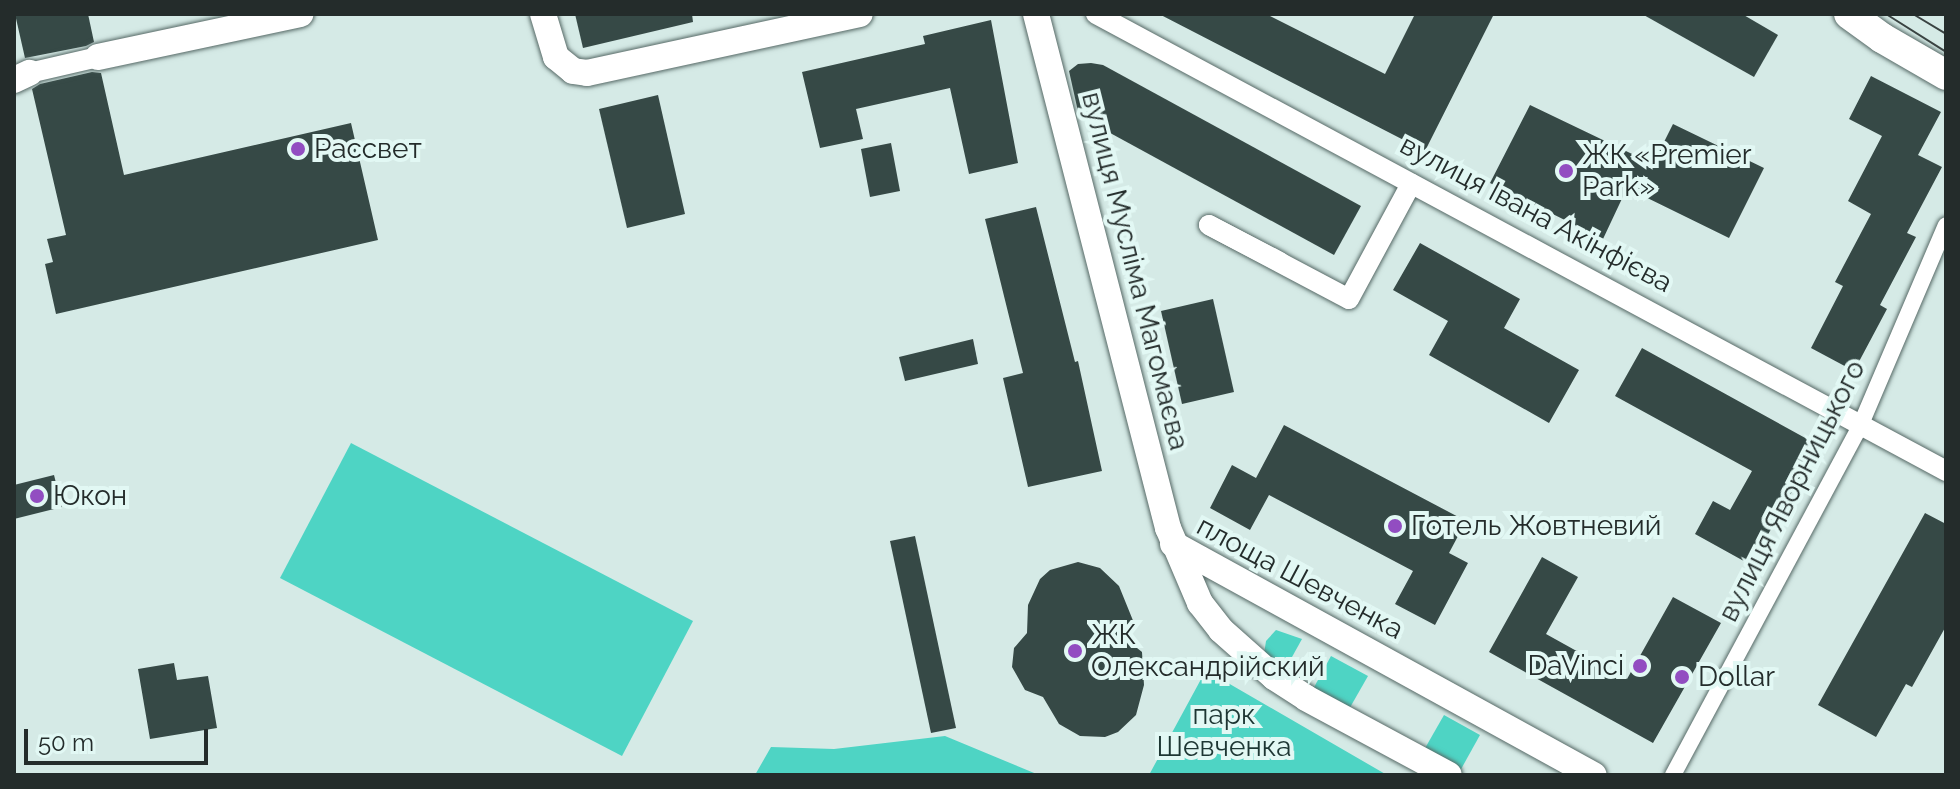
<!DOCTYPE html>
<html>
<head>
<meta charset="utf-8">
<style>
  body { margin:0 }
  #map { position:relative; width:1960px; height:789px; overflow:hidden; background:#d5eae6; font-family:Raleway,sans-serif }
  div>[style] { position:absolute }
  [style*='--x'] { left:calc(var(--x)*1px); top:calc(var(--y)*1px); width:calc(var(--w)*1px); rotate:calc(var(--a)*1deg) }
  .green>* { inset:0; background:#4ed4c4 }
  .building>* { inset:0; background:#364946 }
  .roads { filter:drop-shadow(0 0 2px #566966) drop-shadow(0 0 2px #566966) }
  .pedestrian>* { height:16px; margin:-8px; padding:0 8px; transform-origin:8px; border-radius:8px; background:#fff }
  .minor>* { height:20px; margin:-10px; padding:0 10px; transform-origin:10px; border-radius:10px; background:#fff }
  .tertiary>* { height:26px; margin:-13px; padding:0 13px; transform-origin:13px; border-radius:13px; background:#fff }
  .secondary>* { height:30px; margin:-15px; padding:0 15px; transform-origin:15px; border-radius:15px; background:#fff }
  .tram>* { height:2px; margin:-1px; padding:0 1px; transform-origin:1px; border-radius:1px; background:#3a4342 }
  .dots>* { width:22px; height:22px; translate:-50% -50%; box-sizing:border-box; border:4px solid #e2f8f4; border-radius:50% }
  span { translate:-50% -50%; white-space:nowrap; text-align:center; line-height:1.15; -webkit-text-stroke:8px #e2f8f4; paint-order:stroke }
  .poi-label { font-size:28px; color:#242c2b }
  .left { translate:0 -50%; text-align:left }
  .right { translate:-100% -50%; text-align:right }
  .street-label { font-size:28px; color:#242c2b }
  .park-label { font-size:28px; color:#1d3633 }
  .frame { position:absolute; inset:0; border:16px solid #242c2b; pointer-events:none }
  .scale { position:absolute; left:24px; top:729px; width:184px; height:36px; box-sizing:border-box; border:4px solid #242c2b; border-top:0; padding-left:10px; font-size:24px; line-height:28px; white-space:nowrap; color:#242c2b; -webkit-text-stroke:6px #e2f8f4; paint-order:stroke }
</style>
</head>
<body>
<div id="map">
  <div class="green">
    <i style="clip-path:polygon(351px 443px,693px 621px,622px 756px,280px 578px)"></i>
    <i style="clip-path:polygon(1276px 630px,1302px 639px,1282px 675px,1264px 654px,1266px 641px)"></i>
    <i style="clip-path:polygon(1331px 656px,1368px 676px,1348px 711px,1312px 691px)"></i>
    <i style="clip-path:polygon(1206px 670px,1209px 672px,1387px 775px,1149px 775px)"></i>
    <i style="clip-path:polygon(1444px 715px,1480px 735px,1460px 771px,1424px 750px)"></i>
    <i style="clip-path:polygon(945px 736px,1039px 775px,755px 775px,771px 747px,834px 749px)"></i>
  </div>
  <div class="building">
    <i style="clip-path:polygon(15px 14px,88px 14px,94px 42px,86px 46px,25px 58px)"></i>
    <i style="clip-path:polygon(575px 14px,692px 14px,693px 22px,583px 48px)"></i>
    <i style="clip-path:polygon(1159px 14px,1266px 14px,1385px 74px,1415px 14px,1494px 14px,1425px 151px)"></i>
    <i style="clip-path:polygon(1642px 14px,1742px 14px,1778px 35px,1754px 77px)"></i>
    <i style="clip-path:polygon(991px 20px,1018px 163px,969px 174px,950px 88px,856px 109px,863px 139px,820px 148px,802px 72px,925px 44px,923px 36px)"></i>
    <i style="clip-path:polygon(1091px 63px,1103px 65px,1361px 206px,1334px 255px,1079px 116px,1069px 71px,1078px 64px)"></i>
    <i style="clip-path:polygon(92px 72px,101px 73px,124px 175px,351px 123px,378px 240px,56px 314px,45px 264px,53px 262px,47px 239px,66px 235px,32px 89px,40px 84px)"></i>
    <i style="clip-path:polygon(1871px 76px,1941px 112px,1918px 155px,1942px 167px,1907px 233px,1916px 237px,1880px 305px,1887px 309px,1854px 371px,1811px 348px,1843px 286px,1835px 282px,1871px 214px,1848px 201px,1882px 136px,1849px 119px)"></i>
    <i style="clip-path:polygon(658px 95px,685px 214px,627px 228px,599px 109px)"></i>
    <i style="clip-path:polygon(1530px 105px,1653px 164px,1673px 124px,1764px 168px,1729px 238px,1627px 188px,1603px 239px,1490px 183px)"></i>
    <i style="clip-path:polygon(891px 143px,900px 191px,870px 197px,861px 149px)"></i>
    <i style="clip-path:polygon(1036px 207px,1075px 362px,1078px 361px,1102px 471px,1028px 487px,1003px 378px,1023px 373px,985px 219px)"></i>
    <i style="clip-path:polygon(1420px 243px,1520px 299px,1504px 328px,1579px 370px,1549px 423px,1429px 355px,1448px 321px,1393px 290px)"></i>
    <i style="clip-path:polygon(1213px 299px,1234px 392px,1182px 404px,1161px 311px)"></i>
    <i style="clip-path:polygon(973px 339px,978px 364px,905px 381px,899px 357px)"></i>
    <i style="clip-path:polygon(1642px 348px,1818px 445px,1751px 565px,1695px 534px,1713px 501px,1730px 510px,1752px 471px,1615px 396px)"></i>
    <i style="clip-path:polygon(1284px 425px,1466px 521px,1449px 553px,1468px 563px,1435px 625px,1395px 604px,1413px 571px,1269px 495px,1250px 530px,1210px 508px,1232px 465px,1256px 478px)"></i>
    <i style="clip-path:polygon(54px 475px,62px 507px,14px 519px,14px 485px)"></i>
    <i style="clip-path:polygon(1925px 513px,1946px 524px,1946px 626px,1912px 687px,1906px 684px,1876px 737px,1818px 705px)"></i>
    <i style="clip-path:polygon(915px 536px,956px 728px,931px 733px,890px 541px)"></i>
    <i style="clip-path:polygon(1542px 557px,1578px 577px,1546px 634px,1627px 679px,1673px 597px,1721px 623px,1653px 743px,1489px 652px)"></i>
    <i style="clip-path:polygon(1078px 562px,1100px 568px,1119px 586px,1134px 623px,1112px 628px,1142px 652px,1144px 685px,1136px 715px,1118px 732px,1105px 737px,1080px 736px,1059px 724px,1043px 697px,1025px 690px,1012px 667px,1014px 648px,1027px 633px,1028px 605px,1040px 579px,1050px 570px)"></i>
    <i style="clip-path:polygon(174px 663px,177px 680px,208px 676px,217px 728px,150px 739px,138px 669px)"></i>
  </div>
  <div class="roads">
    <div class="pedestrian">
      <i style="--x:1673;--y:775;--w:398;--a:-61.8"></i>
      <i style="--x:1861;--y:424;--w:216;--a:-66.9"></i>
    </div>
    <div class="minor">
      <i style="--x:1096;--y:14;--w:965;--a:28.26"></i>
      <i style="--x:29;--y:73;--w:71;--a:-13.1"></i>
      <i style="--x:1280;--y:262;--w:80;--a:-152.5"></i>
      <i style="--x:1209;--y:225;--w:158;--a:27.9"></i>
      <i style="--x:1349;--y:299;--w:131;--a:-61.7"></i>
    </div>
    <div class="tertiary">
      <i style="--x:543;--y:14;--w:45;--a:73.2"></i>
      <i style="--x:556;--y:57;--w:22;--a:39"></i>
      <i style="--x:573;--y:71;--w:14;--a:8"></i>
      <i style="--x:587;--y:73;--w:279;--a:-12.2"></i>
      <i style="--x:1036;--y:14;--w:531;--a:75.6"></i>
      <i style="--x:1168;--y:528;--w:82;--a:66.9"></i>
      <i style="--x:1200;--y:603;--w:34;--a:52"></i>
      <i style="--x:1221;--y:630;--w:71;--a:41.6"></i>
      <i style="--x:1274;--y:677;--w:38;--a:33"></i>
      <i style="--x:1306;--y:698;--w:162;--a:28.3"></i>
      <i style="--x:98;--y:57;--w:207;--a:-12"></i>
      <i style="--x:14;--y:80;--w:17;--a:-25"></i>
      <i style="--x:1173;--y:544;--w:480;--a:28.8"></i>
    </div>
    <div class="secondary">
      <i style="--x:1849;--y:14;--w:41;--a:36"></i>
      <i style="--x:1882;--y:38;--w:74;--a:30"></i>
    </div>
  </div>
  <div class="tram">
    <i style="--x:1886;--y:14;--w:71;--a:32.3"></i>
    <i style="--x:1913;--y:14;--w:39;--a:31"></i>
  </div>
  <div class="dots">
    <i style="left:298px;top:149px;background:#924dc1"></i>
    <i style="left:1566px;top:171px;background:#924dc1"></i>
    <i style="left:37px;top:496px;background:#924dc1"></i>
    <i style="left:1395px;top:526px;background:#924dc1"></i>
    <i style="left:1075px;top:651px;background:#924dc1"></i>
    <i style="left:1640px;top:666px;background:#924dc1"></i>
    <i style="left:1682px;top:677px;background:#924dc1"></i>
  </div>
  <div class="poi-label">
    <span class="left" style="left:314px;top:149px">Рассвет</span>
    <span class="left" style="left:1582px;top:171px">ЖК «Premier<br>Park»</span>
    <span class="left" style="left:53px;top:496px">Юкон</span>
    <span class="left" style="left:1411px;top:526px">Готель Жовтневий</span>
    <span class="left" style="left:1091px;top:651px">ЖК<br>Олександрійский</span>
    <span class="right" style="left:1624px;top:666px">DaVinci</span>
    <span class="left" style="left:1698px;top:677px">Dollar</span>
  </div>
  <div class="street-label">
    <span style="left:1536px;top:214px;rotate:28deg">вулиця Івана Акінфієва</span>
    <span style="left:1135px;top:271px;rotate:76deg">вулиця Мусліма Магомаєва</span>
    <span style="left:1792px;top:491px;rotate:-63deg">вулиця Яворницького</span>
    <span style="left:1300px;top:578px;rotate:28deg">площа Шевченка</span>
  </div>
  <div class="park-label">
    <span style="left:1224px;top:731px">парк<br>Шевченка</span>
  </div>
  <div class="frame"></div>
  <div class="scale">50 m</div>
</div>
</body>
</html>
